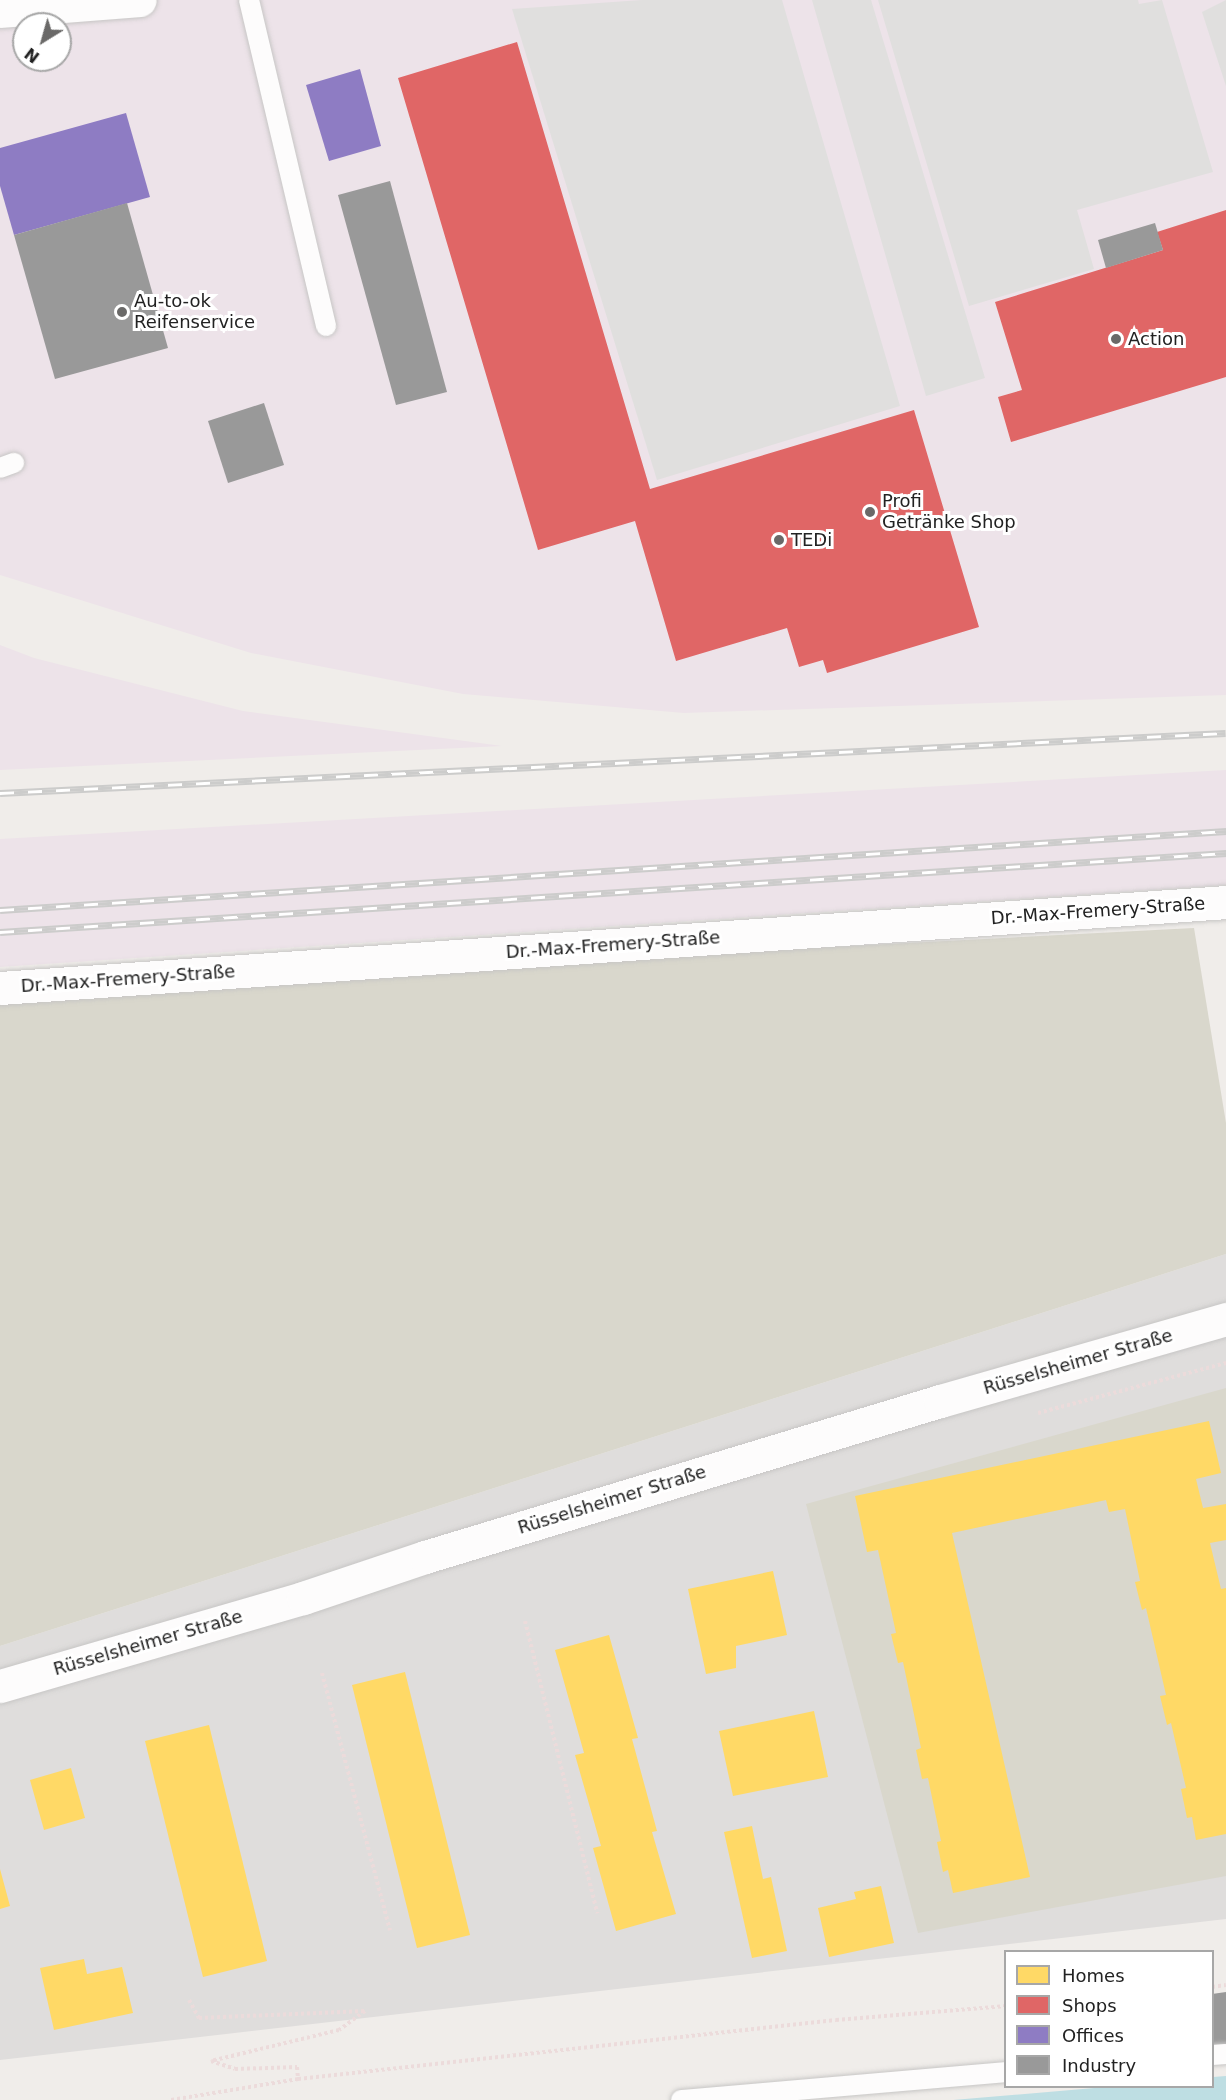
<!DOCTYPE html>
<html>
<head>
<meta charset="utf-8">
<style>
  body { margin:0 }
  #map { position:relative; width:1226px; height:2100px; overflow:hidden; background:#f0edea; font-family:"DejaVu Sans",sans-serif }
  div>[style] { position:absolute }
  [style*='--x'] { left:calc(var(--x)*1px); top:calc(var(--y)*1px); width:calc(var(--w)*1px); rotate:calc(var(--a)*1deg) }
  .residential>* { inset:0; background:#dfdddc }
  .industrial>* { inset:0; background:#ede3e9 }
  .construction>* { inset:0; background:#d9d7cc }
  .parking>* { inset:0; background:#e0dfde }
  .water>* { inset:0; background:#bedee3 }
  .homes>* { inset:0; background:#ffd966 }
  .shops>* { inset:0; background:#e06666 }
  .offices>* { inset:0; background:#8e7cc3 }
  .industry>* { inset:0; background:#999 }
  .path>* { height:4px; margin-top:-2px; transform-origin:0; background:repeating-linear-gradient(90deg,#ecdbdb 0 3px,transparent 0 6px) }
  .roads { filter:drop-shadow(0 0 2px #c7c6c5) drop-shadow(0 0 2px #c7c6c5) }
  .lane>* { height:20px; margin:-10px; padding:0 10px; transform-origin:10px; border-radius:10px; background:#fdfcfc }
  .street>* { height:33px; margin:-16.5px; padding:0 16.5px; transform-origin:16.5px; border-radius:16.5px; background:#fdfcfc }
  .rail>* { height:7px; margin-top:-3.5px; transform-origin:0; background:repeating-linear-gradient(90deg,#fff 0 14px,#cccccb 0 28px); box-sizing:border-box; border-block:2px solid #cccccb }
  .dots>* { width:16px; height:16px; translate:-50% -50%; box-sizing:border-box; border:3px solid #fff; border-radius:50% }
  span { translate:-50% -50%; white-space:nowrap; text-align:center; line-height:1.15; -webkit-text-stroke:6px #fff; paint-order:stroke }
  .poi-label { font-size:18px; color:#222 }
  .left { translate:0 -50%; text-align:left }
  .street-label { font-size:18px; color:#222 }
  .legend { position:absolute; left:1004px; top:1950px; width:210px; height:138px; box-sizing:border-box; background:#fff; border:2px solid #a7a7a7; margin:0; padding:8px 10px; list-style:none; font-size:18px; color:#222 }
  .legend li { display:flex; align-items:center; gap:12px; height:30px }
  .legend b { width:30px; border:2px solid #a7a7a7 }
  .north { position:absolute; left:12px; top:12px; width:60px; height:60px; box-sizing:border-box; background:#fff; border:2px solid #a7a7a7; border-radius:50%; rotate:217deg; font-size:16px; font-weight:700; line-height:24px; text-align:center; color:#222 }
  .north::after { content:''; display:block; margin:auto; width:21px; height:27px; background:#6a6968; clip-path:polygon(50% 0,100% 100%,50% 72%,0 100%) }
</style>
</head>
<body>
<div id="map">
  <div class="residential">
    <i style="clip-path:polygon(1226px 1254px,1226px 1919px,0 2060px,0 1646px)"></i>
  </div>
  <div class="industrial">
    <i style="clip-path:polygon(evenodd,0 0,1226px 0,1226px 695px,684px 713px,463px 694px,251px 653px,0 575px,0 0,24px 24px,60px 24px,60px 60px,24px 60px,24px 24px)"></i>
    <i style="clip-path:polygon(0 645px,34px 658px,243px 711px,502px 746px,0 770px)"></i>
    <i style="clip-path:polygon(1226px 770px,1226px 885px,0 967px,0 839px)"></i>
  </div>
  <div class="construction">
    <i style="clip-path:polygon(1194px 928px,1226px 1123px,1226px 1254px,0 1646px,0 990px)"></i>
    <i style="clip-path:polygon(1226px 1388px,1226px 1876px,918px 1933px,806px 1504px)"></i>
  </div>
  <div class="parking">
    <i style="clip-path:polygon(642px 0,782px 0,900px 406px,657px 480px,512px 9px)"></i>
    <i style="clip-path:polygon(812px 0,871px 0,985px 378px,926px 396px)"></i>
    <i style="clip-path:polygon(878px 0,1138px 0,1139px 4px,1162px 0,1213px 172px,1077px 210px,1094px 269px,969px 306px)"></i>
    <i style="clip-path:polygon(1226px 0,1226px 86px,1202px 12px)"></i>
  </div>
  <div class="water">
    <i style="clip-path:polygon(1226px 2076px,1226px 2100px,953px 2100px,1106px 2087px,1212px 2086px,1213px 2077px)"></i>
  </div>
  <div class="homes">
    <i style="clip-path:polygon(1209px 1421px,1221px 1473px,1196px 1479px,1203px 1508px,1226px 1504px,1226px 1540px,1210px 1543px,1221px 1589px,1226px 1588px,1226px 1834px,1196px 1840px,1192px 1817px,1187px 1818px,1181px 1789px,1186px 1788px,1171px 1723px,1167px 1725px,1160px 1696px,1166px 1695px,1146px 1608px,1142px 1610px,1135px 1582px,1140px 1581px,1125px 1509px,1109px 1512px,1106px 1500px,952px 1533px,1030px 1877px,953px 1893px,948px 1870px,943px 1872px,937px 1842px,941px 1841px,928px 1778px,922px 1779px,916px 1750px,921px 1748px,903px 1662px,898px 1663px,891px 1634px,896px 1633px,878px 1550px,867px 1552px,855px 1496px)"></i>
    <i style="clip-path:polygon(773px 1571px,787px 1635px,736px 1646px,736px 1668px,706px 1674px,688px 1589px)"></i>
    <i style="clip-path:polygon(609px 1635px,638px 1738px,632px 1739px,657px 1831px,652px 1832px,676px 1914px,616px 1931px,593px 1848px,601px 1846px,575px 1755px,584px 1753px,555px 1650px)"></i>
    <i style="clip-path:polygon(405px 1672px,470px 1935px,417px 1948px,352px 1685px)"></i>
    <i style="clip-path:polygon(814px 1711px,828px 1777px,733px 1796px,719px 1731px)"></i>
    <i style="clip-path:polygon(209px 1725px,267px 1961px,203px 1977px,145px 1741px)"></i>
    <i style="clip-path:polygon(71px 1768px,85px 1818px,44px 1830px,30px 1780px)"></i>
    <i style="clip-path:polygon(752px 1826px,763px 1879px,771px 1877px,787px 1951px,752px 1958px,724px 1832px)"></i>
    <i style="clip-path:polygon(0 1869px,10px 1906px,0 1909px)"></i>
    <i style="clip-path:polygon(881px 1886px,894px 1943px,829px 1957px,818px 1908px,856px 1899px,854px 1892px)"></i>
    <i style="clip-path:polygon(84px 1959px,87px 1974px,122px 1967px,133px 2013px,54px 2030px,40px 1968px)"></i>
  </div>
  <div class="shops">
    <i style="clip-path:polygon(517px 42px,650px 489px,914px 410px,979px 627px,827px 673px,823px 660px,799px 667px,787px 628px,676px 661px,635px 521px,538px 550px,398px 78px)"></i>
    <i style="clip-path:polygon(1226px 210px,1226px 377px,1011px 442px,998px 397px,1022px 390px,995px 302px,1163px 250px,1157px 232px)"></i>
  </div>
  <div class="offices">
    <i style="clip-path:polygon(360px 69px,381px 146px,329px 161px,306px 85px)"></i>
    <i style="clip-path:polygon(126px 113px,150px 197px,14px 235px,0 186px,0 148px)"></i>
  </div>
  <div class="industry">
    <i style="clip-path:polygon(390px 181px,447px 392px,396px 405px,338px 195px)"></i>
    <i style="clip-path:polygon(127px 203px,168px 348px,55px 379px,14px 235px)"></i>
    <i style="clip-path:polygon(1155px 223px,1163px 250px,1106px 268px,1098px 240px)"></i>
    <i style="clip-path:polygon(264px 403px,284px 465px,228px 483px,208px 421px)"></i>
    <i style="clip-path:polygon(1226px 1992px,1226px 2044px,1212px 2046px,1212px 1994px)"></i>
  </div>
  <div class="path">
    <i style="--x:1038;--y:1413;--w:195;--a:-14.9"></i>
    <i style="--x:525;--y:1621;--w:301;--a:76.1"></i>
    <i style="--x:322;--y:1673;--w:266;--a:75.2"></i>
    <i style="--x:1212;--y:1987;--w:14;--a:-8"></i>
    <i style="--x:189;--y:2000;--w:21;--a:61"></i>
    <i style="--x:199;--y:2018;--w:166;--a:-2.4"></i>
    <i style="--x:365;--y:2011;--w:32;--a:144"></i>
    <i style="--x:339;--y:2030;--w:132;--a:166.4"></i>
    <i style="--x:211;--y:2061;--w:25;--a:18"></i>
    <i style="--x:235;--y:2069;--w:62;--a:-1.8"></i>
    <i style="--x:297;--y:2067;--w:12;--a:85"></i>
    <i style="--x:171;--y:2100;--w:129;--a:-9.4"></i>
    <i style="--x:298;--y:2079;--w:541;--a:-6.26"></i>
    <i style="--x:836;--y:2020;--w:171;--a:-4.7"></i>
  </div>
  <div class="roads">
    <div class="lane">
      <i style="--x:249;--y:0;--w:335;--a:76.7"></i>
      <i style="--x:0;--y:468;--w:15;--a:-20"></i>
      <i style="--x:1212;--y:2055;--w:14;--a:-4"></i>
      <i style="--x:681;--y:2100;--w:326;--a:-4.9"></i>
    </div>
    <div class="street">
      <i style="--x:0;--y:11;--w:140;--a:-4.5"></i>
      <i style="--x:0;--y:988;--w:1229;--a:-4.01"></i>
      <i style="--x:0;--y:1686;--w:316;--a:-16.2"></i>
      <i style="--x:303;--y:1598;--w:129;--a:-18.6"></i>
      <i style="--x:425;--y:1557;--w:538;--a:-16.85"></i>
      <i style="--x:940;--y:1401;--w:298;--a:-16"></i>
    </div>
  </div>
  <div class="rail">
    <i style="--x:0;--y:793;--w:1227;--a:-2.8"></i>
    <i style="--x:0;--y:910;--w:1229;--a:-3.69"></i>
    <i style="--x:0;--y:932;--w:1229;--a:-3.69"></i>
  </div>
  <div class="dots">
    <i style="left:122px;top:312px;background:#6a6968"></i>
    <i style="left:1116px;top:339px;background:#6a6968"></i>
    <i style="left:870px;top:512px;background:#6a6968"></i>
    <i style="left:779px;top:540px;background:#6a6968"></i>
  </div>
  <div class="poi-label">
    <span class="left" style="left:134px;top:312px">Au-to-ok<br>Reifenservice</span>
    <span class="left" style="left:1128px;top:339px">Action</span>
    <span class="left" style="left:882px;top:512px">Profi<br>Getränke Shop</span>
    <span class="left" style="left:791px;top:540px">TEDi</span>
  </div>
  <div class="street-label">
    <span style="left:1098px;top:911px;rotate:-4deg">Dr.-Max-Fremery-Straße</span>
    <span style="left:613px;top:945px;rotate:-4deg">Dr.-Max-Fremery-Straße</span>
    <span style="left:128px;top:979px;rotate:-4deg">Dr.-Max-Fremery-Straße</span>
    <span style="left:1078px;top:1362px;rotate:-16deg">Rüsselsheimer Straße</span>
    <span style="left:612px;top:1500px;rotate:-17deg">Rüsselsheimer Straße</span>
    <span style="left:148px;top:1643px;rotate:-16deg">Rüsselsheimer Straße</span>
  </div>
  <ul class="legend">
  <li><b style="height:16px;background:#ffd966"></b>Homes</li>
  <li><b style="height:16px;background:#e06666"></b>Shops</li>
  <li><b style="height:16px;background:#8e7cc3"></b>Offices</li>
  <li><b style="height:16px;background:#999"></b>Industry</li>
  </ul>
  <div class="north">N</div>
</div>
</body>
</html>
